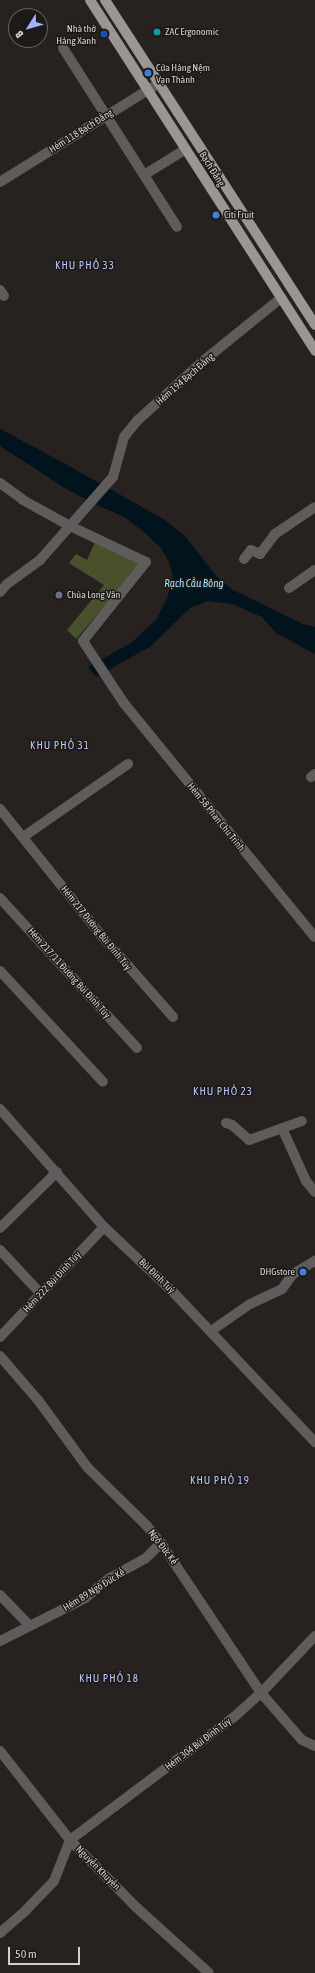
<!DOCTYPE html>
<html>
<head>
<meta charset="utf-8">
<style>
  body { margin:0 }
  #map { position:relative; width:315px; height:1973px; overflow:hidden; background:#272220; font-family:"Asap Condensed",sans-serif }
  div>[style] { position:absolute }
  [style*='--x'] { left:calc(var(--x)*1px); top:calc(var(--y)*1px); width:calc(var(--w)*1px); rotate:calc(var(--a)*1deg) }
  .green>* { inset:0; background:#48502c }
  .water>* { inset:0; background:#01131d }
  .minor>* { height:10px; margin:-5px; padding:0 5px; transform-origin:5px; border-radius:5px; background:#5f5d5b }
  .tertiary>* { height:10px; margin:-5px; padding:0 5px; transform-origin:5px; border-radius:5px; background:#5f5d5b }
  .primary>* { height:10px; margin:-5px; padding:0 5px; transform-origin:5px; border-radius:5px; background:#9a9793 }
  .dots>* { width:11px; height:11px; translate:-50% -50%; box-sizing:border-box; border:2px solid #1d1916; border-radius:50% }
  span { translate:-50% -50%; white-space:nowrap; text-align:center; line-height:1.15; -webkit-text-stroke:3px #1d1916; paint-order:stroke }
  .poi-label { font-size:10px; color:#d3d0cf }
  .right { translate:-100% -50%; text-align:right }
  .left { translate:0 -50%; text-align:left }
  .street-label { font-size:10px; color:#d3d0cf }
  .neighbourhood-label { font-size:11px; color:#bbc6ff; letter-spacing:1px }
  .water-label { font-size:11px; color:#a5dcf9; font-style:italic }
  .north { position:absolute; left:8px; top:8px; width:40px; height:40px; box-sizing:border-box; background:#1d1916; border:1px solid #666260; border-radius:50%; rotate:233deg; font-size:11px; font-weight:700; line-height:16px; text-align:center; color:#d3d0cf }
  .north::after { content:''; display:block; margin:auto; width:14px; height:18px; background:#a4b2fc; clip-path:polygon(50% 0,100% 100%,50% 72%,0 100%) }
  .scale { position:absolute; left:8px; top:1947px; width:72px; height:18px; box-sizing:border-box; border:2px solid #d3d0cf; border-top:0; padding-left:5px; font-size:12px; line-height:14px; white-space:nowrap; color:#d3d0cf; -webkit-text-stroke:3px #1d1916; paint-order:stroke }
</style>
</head>
<body>
<div id="map">
  <div class="green">
    <i style="clip-path:polygon(95px 542px,141px 565px,76px 639px,67px 630px,104px 585px,69px 563px,76px 554px,87px 560px)"></i>
  </div>
  <div class="water">
    <i style="clip-path:polygon(0 429px,60px 461px,165px 520px,185px 536px,217px 577px,233px 590px,303px 624px,315px 627px,315px 654px,276px 633px,262px 617px,232px 604px,208px 601px,190px 608px,151px 646px,96px 677px,88px 667px,131px 643px,156px 620px,167px 598px,173px 577px,170px 564px,161px 548px,145px 533px,124px 517px,97px 505px,65px 488px,0 446px)"></i>
  </div>
  <div class="minor">
    <i style="--x:63;--y:48;--w:212;--a:57.5"></i>
    <i style="--x:144;--y:175;--w:49;--a:-31.8"></i>
    <i style="--x:0;--y:182;--w:187;--a:-31.9"></i>
    <i style="--x:0;--y:290;--w:7;--a:56"></i>
    <i style="--x:0;--y:483;--w:29;--a:36"></i>
    <i style="--x:23;--y:500;--w:54;--a:29"></i>
    <i style="--x:70;--y:526;--w:84;--a:25.3"></i>
    <i style="--x:146;--y:562;--w:101;--a:128.6"></i>
    <i style="--x:83;--y:641;--w:73;--a:56.7"></i>
    <i style="--x:123;--y:702;--w:303;--a:50.8"></i>
    <i style="--x:244;--y:559;--w:11;--a:-52"></i>
    <i style="--x:251;--y:550;--w:10;--a:24"></i>
    <i style="--x:260;--y:554;--w:25;--a:-53"></i>
    <i style="--x:275;--y:534;--w:48;--a:-34"></i>
    <i style="--x:289;--y:588;--w:32;--a:-35"></i>
    <i style="--x:0;--y:592;--w:11;--a:-49"></i>
    <i style="--x:7;--y:584;--w:41;--a:-36"></i>
    <i style="--x:40;--y:560;--w:111;--a:-48.7"></i>
    <i style="--x:113;--y:477;--w:41;--a:-74.6"></i>
    <i style="--x:124;--y:437;--w:22;--a:-51"></i>
    <i style="--x:138;--y:420;--w:86;--a:-42.2"></i>
    <i style="--x:202;--y:362;--w:102;--a:-39"></i>
    <i style="--x:311;--y:777;--w:5;--a:-37"></i>
    <i style="--x:0;--y:809;--w:161;--a:51.3"></i>
    <i style="--x:101;--y:935;--w:109;--a:48.7"></i>
    <i style="--x:23;--y:837;--w:128;--a:-34.8"></i>
    <i style="--x:0;--y:898;--w:203;--a:47.6"></i>
    <i style="--x:0;--y:971;--w:151;--a:47.1"></i>
    <i style="--x:226;--y:1123;--w:6;--a:18"></i>
    <i style="--x:232;--y:1125;--w:23;--a:41"></i>
    <i style="--x:249;--y:1140;--w:56;--a:-19.7"></i>
    <i style="--x:282;--y:1128;--w:58;--a:65.6"></i>
    <i style="--x:306;--y:1181;--w:14;--a:51"></i>
    <i style="--x:0;--y:1228;--w:80;--a:-44.5"></i>
    <i style="--x:0;--y:1250;--w:60;--a:47"></i>
    <i style="--x:211;--y:1331;--w:47;--a:-34.7"></i>
    <i style="--x:250;--y:1304;--w:35;--a:-25"></i>
    <i style="--x:282;--y:1289;--w:19;--a:-54"></i>
    <i style="--x:293;--y:1274;--w:26;--a:-31"></i>
    <i style="--x:0;--y:1337;--w:151;--a:-46.6"></i>
    <i style="--x:0;--y:1356;--w:58;--a:49.2"></i>
    <i style="--x:38;--y:1400;--w:84;--a:53.7"></i>
    <i style="--x:88;--y:1468;--w:83;--a:44.5"></i>
    <i style="--x:147;--y:1526;--w:22;--a:51"></i>
    <i style="--x:161;--y:1543;--w:180;--a:56.3"></i>
    <i style="--x:261;--y:1693;--w:62;--a:48.9"></i>
    <i style="--x:302;--y:1740;--w:14;--a:25"></i>
    <i style="--x:0;--y:1595;--w:43;--a:45.9"></i>
    <i style="--x:0;--y:1641;--w:95;--a:-26.8"></i>
    <i style="--x:85;--y:1598;--w:32;--a:-39"></i>
    <i style="--x:110;--y:1578;--w:41;--a:-29.1"></i>
    <i style="--x:146;--y:1558;--w:21;--a:-45"></i>
    <i style="--x:0;--y:1751;--w:113;--a:51.8"></i>
    <i style="--x:70;--y:1840;--w:94;--a:45.4"></i>
    <i style="--x:136;--y:1907;--w:98;--a:42.1"></i>
    <i style="--x:0;--y:1933;--w:35;--a:-41"></i>
    <i style="--x:26;--y:1910;--w:40;--a:-46"></i>
    <i style="--x:54;--y:1881;--w:44;--a:-68.7"></i>
    <i style="--x:70;--y:1840;--w:205;--a:-36.9"></i>
    <i style="--x:234;--y:1717;--w:36;--a:-42"></i>
    <i style="--x:261;--y:1693;--w:79;--a:-46.5"></i>
  </div>
  <div class="tertiary">
    <i style="--x:0;--y:1109;--w:157;--a:48.6"></i>
    <i style="--x:104;--y:1227;--w:95;--a:43.3"></i>
    <i style="--x:173;--y:1292;--w:207;--a:46.6"></i>
  </div>
  <div class="primary">
    <i style="--x:90;--y:0;--w:417;--a:57.3"></i>
    <i style="--x:105;--y:0;--w:387;--a:57.1"></i>
  </div>
  <div class="dots">
    <i style="left:157px;top:32px;background:#0f9aa8"></i>
    <i style="left:104px;top:34px;background:#1a4fb4"></i>
    <i style="left:148px;top:73px;background:#3f7fe0"></i>
    <i style="left:216px;top:215px;background:#3f7fe0"></i>
    <i style="left:59px;top:595px;background:#6b7280"></i>
    <i style="left:303px;top:1272px;background:#3f7fe0"></i>
  </div>
  <div class="poi-label">
    <span class="right" style="left:96px;top:34px">Nhà thờ<br>Hàng Xanh</span>
    <span class="left" style="left:165px;top:32px">ZAC Ergonomic</span>
    <span class="left" style="left:156px;top:73px">Cửa Hàng Nệm<br>Vạn Thành</span>
    <span class="left" style="left:224px;top:215px">Citi Fruit</span>
    <span class="left" style="left:67px;top:595px">Chùa Long Vân</span>
    <span class="right" style="left:295px;top:1272px">DHGstore</span>
  </div>
  <div class="street-label">
    <span style="left:81px;top:131px;rotate:-32deg">Hẻm 118 Bạch Đằng</span>
    <span style="left:212px;top:169px;rotate:58deg">Bạch Đằng</span>
    <span style="left:185px;top:379px;rotate:-41deg">Hẻm 194 Bạch Đằng</span>
    <span style="left:216px;top:817px;rotate:51deg">Hẻm 58 Phan Chu Trinh</span>
    <span style="left:96px;top:928px;rotate:51deg">Hẻm 217 Đường Bùi Đình Túy</span>
    <span style="left:69px;top:973px;rotate:48deg">Hẻm 217/11 Đường Bùi Đình Túy</span>
    <span style="left:157px;top:1276px;rotate:44deg">Bùi Đình Tuý</span>
    <span style="left:52px;top:1282px;rotate:-47deg">Hẻm 222 Bùi Đình Túy</span>
    <span style="left:163px;top:1547px;rotate:53deg">Ngô Đức Kế</span>
    <span style="left:94px;top:1590px;rotate:-32deg">Hẻm 89 Ngô Đức Kế</span>
    <span style="left:198px;top:1744px;rotate:-37deg">Hẻm 304 Bùi Đình Túy</span>
    <span style="left:98px;top:1868px;rotate:45deg">Nguyễn Khuyến</span>
  </div>
  <div class="neighbourhood-label">
    <span style="left:85px;top:265px">KHU PHỐ 33</span>
    <span style="left:60px;top:745px">KHU PHỐ 31</span>
    <span style="left:223px;top:1091px">KHU PHỐ 23</span>
    <span style="left:220px;top:1480px">KHU PHỐ 19</span>
    <span style="left:109px;top:1678px">KHU PHỐ 18</span>
  </div>
  <div class="water-label">
    <span style="left:194px;top:583px">Rạch Cầu Bông</span>
  </div>
  <div class="north">B</div>
  <div class="scale">50 m</div>
</div>
</body>
</html>
